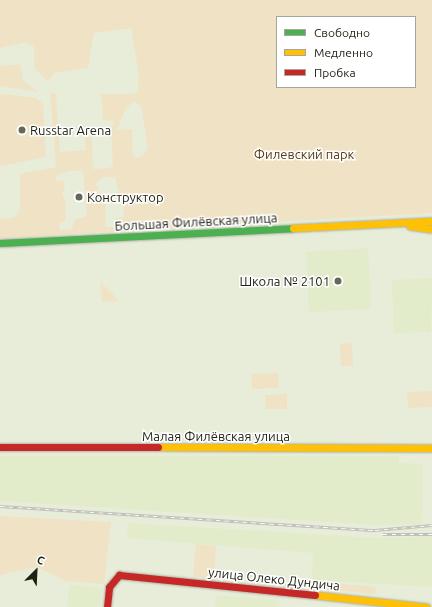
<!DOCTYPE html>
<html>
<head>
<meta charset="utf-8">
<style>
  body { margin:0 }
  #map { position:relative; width:432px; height:607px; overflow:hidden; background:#e8edd9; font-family:Ubuntu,sans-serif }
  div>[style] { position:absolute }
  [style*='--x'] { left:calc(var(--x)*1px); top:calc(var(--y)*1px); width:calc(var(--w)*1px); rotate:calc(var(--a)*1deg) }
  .built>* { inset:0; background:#e2ebca }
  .green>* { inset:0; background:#f0e2c5 }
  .roads { filter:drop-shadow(0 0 1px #aaae9f) drop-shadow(0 0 1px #aaae9f) }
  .fast>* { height:7px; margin:-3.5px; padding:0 3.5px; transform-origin:3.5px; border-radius:3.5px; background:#4caf50 }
  .slow>* { height:7px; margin:-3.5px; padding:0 3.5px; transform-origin:3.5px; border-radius:3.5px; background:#ffc107 }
  .jam>* { height:7px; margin:-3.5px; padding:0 3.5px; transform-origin:3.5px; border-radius:3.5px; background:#c62828 }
  .rail>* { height:3px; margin-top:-1.5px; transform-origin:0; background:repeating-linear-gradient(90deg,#fff 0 4.5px,#bfc0bb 0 9px); box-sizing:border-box; border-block:1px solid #bfc0bb }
  .dots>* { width:11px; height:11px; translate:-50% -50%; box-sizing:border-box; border:2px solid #fff; border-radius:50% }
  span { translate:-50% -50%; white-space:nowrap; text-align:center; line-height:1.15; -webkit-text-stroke:3px #fff; paint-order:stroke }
  .poi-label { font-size:13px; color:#1d2013 }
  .left { translate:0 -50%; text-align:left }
  .right { translate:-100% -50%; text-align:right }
  .park-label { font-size:13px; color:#56390f }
  .street-label { font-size:13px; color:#1d2013 }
  .legend { position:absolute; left:276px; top:16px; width:140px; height:72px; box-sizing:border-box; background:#fff; border:1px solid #a5a6a1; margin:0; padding:5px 7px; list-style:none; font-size:12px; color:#1d2013 }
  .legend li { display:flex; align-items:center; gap:8px; height:20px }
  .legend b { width:20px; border:1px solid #a5a6a1 }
  .north { position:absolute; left:16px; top:551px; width:40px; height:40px; -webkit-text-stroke:3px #fff; paint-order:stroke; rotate:24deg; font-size:11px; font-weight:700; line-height:16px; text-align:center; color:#1d2013 }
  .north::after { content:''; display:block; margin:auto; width:14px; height:18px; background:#1d2013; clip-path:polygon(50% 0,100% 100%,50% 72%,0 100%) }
</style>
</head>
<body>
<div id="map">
  <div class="built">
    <i style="clip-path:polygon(368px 248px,371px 309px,309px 312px,306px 252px)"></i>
    <i style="clip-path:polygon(432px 278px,431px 332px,394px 333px,392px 280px)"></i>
    <i style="clip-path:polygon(0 456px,399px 456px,399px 463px,423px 464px,422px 524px,374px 525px,0 501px)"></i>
    <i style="clip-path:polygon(128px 523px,377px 538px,432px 536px,432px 587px,312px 580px,313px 553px,127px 538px)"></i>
    <i style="clip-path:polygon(69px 585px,102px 588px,100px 607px,67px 607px)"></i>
    <i style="clip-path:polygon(217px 595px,280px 601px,279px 607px,215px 607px)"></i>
  </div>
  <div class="green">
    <i style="clip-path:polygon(evenodd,0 0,432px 0,432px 213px,0 238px,0 219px,14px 218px,20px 209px,20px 174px,56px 167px,50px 92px,56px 94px,60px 152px,86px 150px,85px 137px,92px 136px,93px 169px,109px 168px,113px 165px,111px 130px,114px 121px,103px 120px,101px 94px,133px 94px,137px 92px,139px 76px,131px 28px,94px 33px,88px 68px,54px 73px,48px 82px,34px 68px,34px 47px,26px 42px,0 48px,0 0,277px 17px,415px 17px,415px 87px,277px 87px,277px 17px,0 0,134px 101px,141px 106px,148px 148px,142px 157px,133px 157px,132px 129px,117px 130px,125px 110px,134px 101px,0 0,68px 171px,83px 171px,87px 216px,74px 220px,72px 229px,60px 230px,59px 223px,65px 221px,66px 203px,62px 193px,65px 187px,63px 180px,56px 181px,56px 176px,68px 171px,0 0,104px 177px,115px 177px,119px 192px,114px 193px,115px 202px,123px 201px,124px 217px,115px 218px,116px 228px,105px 227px,106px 198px,98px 191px,96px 183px,104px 177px)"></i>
    <i style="clip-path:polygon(20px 64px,23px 80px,39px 92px,0 86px,0 66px)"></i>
    <i style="clip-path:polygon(0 94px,36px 98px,43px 104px,46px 157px,0 166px)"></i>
    <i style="clip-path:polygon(100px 282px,111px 292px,119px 301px,102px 302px)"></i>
    <i style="clip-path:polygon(352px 343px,353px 366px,341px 366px,340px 344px)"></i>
    <i style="clip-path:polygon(278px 373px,279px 388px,252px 389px,251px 374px)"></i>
    <i style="clip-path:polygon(432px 391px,432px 407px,408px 408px,407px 392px)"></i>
    <i style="clip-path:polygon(287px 394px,287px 409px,266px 409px,265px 395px)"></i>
    <i style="clip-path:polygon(0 516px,111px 522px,104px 584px,66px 581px,37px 567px,0 575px)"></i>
    <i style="clip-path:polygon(196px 544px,216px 546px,214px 579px,193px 576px)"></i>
    <i style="clip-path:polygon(313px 581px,376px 587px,375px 594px,312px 588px)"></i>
  </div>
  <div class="roads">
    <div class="fast">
      <i style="--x:0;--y:243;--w:293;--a:-2.9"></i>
    </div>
    <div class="slow">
      <i style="--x:410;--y:226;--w:22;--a:8"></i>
      <i style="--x:293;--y:228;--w:139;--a:-2.9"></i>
      <i style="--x:158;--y:447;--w:274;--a:0.2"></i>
      <i style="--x:315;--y:595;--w:112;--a:6.2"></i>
    </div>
    <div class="jam">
      <i style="--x:0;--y:447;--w:158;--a:0"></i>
      <i style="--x:107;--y:607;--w:20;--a:-84"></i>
      <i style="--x:109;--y:587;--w:16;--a:-50"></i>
      <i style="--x:119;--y:575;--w:197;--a:5.8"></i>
    </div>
  </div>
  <div class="rail">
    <i style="--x:0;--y:506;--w:376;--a:3.7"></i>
    <i style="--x:375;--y:530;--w:57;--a:-5"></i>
    <i style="--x:383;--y:534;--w:49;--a:0"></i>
  </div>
  <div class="dots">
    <i style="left:22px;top:130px;background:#646858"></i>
    <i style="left:79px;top:197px;background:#646858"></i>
    <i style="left:338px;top:281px;background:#646858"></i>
  </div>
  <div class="poi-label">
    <span class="left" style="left:30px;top:130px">Russtar Arena</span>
    <span class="left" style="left:87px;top:197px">Конструктор</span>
    <span class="right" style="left:330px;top:281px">Школа № 2101</span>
  </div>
  <div class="park-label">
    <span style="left:304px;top:154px">Филевский парк</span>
  </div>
  <div class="street-label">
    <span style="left:196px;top:222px;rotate:-3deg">Большая Филёвская улица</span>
    <span style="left:216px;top:436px">Малая Филёвская улица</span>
    <span style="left:274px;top:579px;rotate:6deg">улица Олеко Дундича</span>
  </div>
  <ul class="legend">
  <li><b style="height:5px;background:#4caf50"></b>Свободно</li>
  <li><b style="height:5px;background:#ffc107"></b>Медленно</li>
  <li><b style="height:5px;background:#c62828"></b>Пробка</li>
  </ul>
  <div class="north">С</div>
</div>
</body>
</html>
